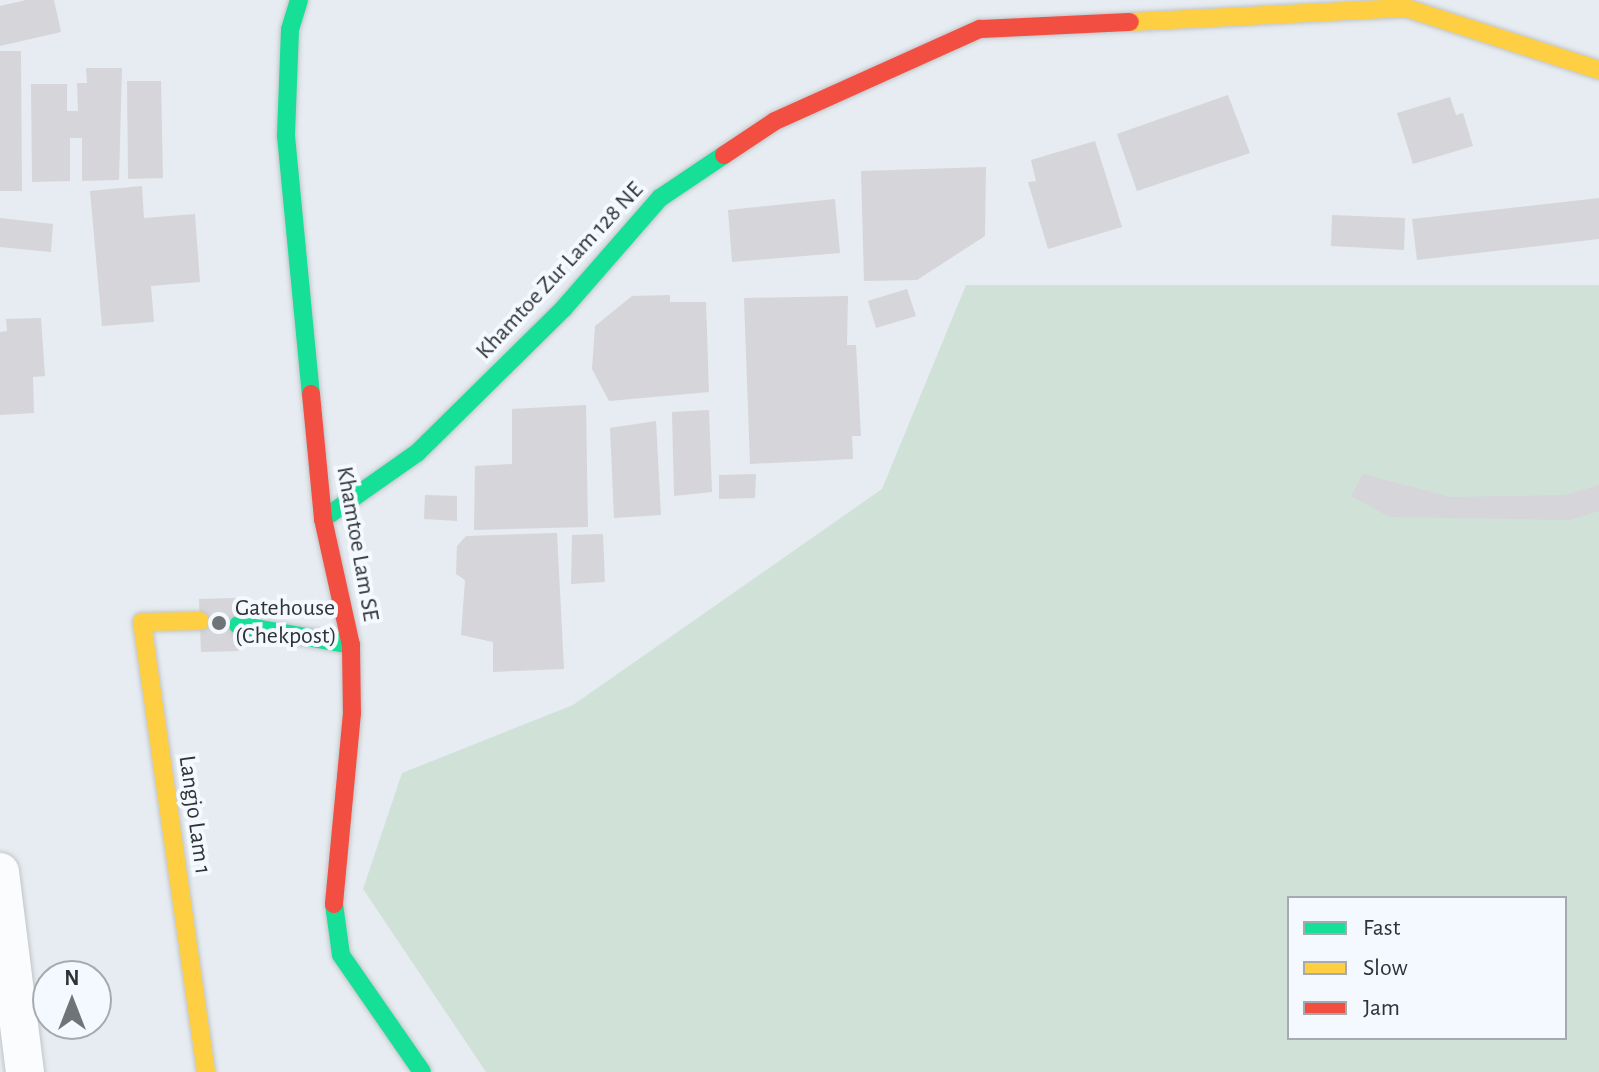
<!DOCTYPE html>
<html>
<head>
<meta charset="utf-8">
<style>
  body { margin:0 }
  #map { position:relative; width:1599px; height:1072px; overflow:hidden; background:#e6ecf1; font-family:"Alegreya Sans",sans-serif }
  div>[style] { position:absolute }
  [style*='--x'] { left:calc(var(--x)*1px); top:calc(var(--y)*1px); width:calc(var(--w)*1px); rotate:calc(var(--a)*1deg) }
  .green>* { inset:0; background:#d0e1d7 }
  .building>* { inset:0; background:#d6d5d9 }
  .roads { filter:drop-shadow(0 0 2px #c1c5c8) drop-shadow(0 0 2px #c1c5c8) }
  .street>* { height:38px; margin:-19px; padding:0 19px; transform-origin:19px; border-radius:19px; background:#fbfcfd }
  .fast>* { height:18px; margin:-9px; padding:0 9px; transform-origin:9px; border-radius:9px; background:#16e098 }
  .slow>* { height:18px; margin:-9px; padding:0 9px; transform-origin:9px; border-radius:9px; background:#ffcf43 }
  .jam>* { height:18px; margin:-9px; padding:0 9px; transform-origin:9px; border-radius:9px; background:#f24e42 }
  .dots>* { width:22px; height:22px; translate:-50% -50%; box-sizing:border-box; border:4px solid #f3f9fe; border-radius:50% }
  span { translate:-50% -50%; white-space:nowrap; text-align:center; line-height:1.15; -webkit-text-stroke:8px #f3f9fe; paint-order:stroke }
  .street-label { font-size:24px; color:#2f3336 }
  .poi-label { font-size:24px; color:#2f3336 }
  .left { translate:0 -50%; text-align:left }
  .legend { position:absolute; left:1287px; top:896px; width:280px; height:144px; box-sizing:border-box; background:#f3f9fe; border:2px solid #a5aaae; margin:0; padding:10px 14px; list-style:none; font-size:24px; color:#2f3336 }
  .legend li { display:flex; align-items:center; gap:16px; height:40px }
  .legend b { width:40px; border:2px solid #a5aaae }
  .north { position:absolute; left:32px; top:960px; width:80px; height:80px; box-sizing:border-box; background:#f3f9fe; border:2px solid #a5aaae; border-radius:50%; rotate:0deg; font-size:22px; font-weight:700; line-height:32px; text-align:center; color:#2f3336 }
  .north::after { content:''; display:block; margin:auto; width:28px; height:36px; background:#6f7477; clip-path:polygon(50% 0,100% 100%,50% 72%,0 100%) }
</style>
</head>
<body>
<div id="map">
  <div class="green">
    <i style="clip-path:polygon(evenodd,966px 285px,1599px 285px,1599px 1072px,486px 1072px,363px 889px,402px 773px,573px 705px,882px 489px,966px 285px,1289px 898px,1565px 898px,1565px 1038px,1289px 1038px,1289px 898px)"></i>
  </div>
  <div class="building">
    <i style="clip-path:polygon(26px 0,54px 0,61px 32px,0 46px,0 6px)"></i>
    <i style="clip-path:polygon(0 51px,21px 51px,22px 191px,0 191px)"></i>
    <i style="clip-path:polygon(86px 68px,122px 68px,119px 180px,82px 181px,82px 138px,70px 138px,70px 181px,32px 182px,31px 84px,67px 84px,67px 111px,78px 111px,77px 83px,87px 83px)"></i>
    <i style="clip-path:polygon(127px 81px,161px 81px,163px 178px,128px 179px)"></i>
    <i style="clip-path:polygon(1228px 95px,1250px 153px,1137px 191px,1117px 134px)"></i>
    <i style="clip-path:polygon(1450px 97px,1456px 115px,1463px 113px,1473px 146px,1413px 164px,1397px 113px)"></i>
    <i style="clip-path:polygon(1095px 141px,1122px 227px,1048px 249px,1028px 182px,1036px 181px,1031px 160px)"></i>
    <i style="clip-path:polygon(986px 167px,985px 236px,917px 280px,864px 281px,861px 171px)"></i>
    <i style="clip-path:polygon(142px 186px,144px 218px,195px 214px,200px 282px,151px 286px,154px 322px,102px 326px,90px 191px)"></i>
    <i style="clip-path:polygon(1599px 198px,1599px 239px,1417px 260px,1412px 219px)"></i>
    <i style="clip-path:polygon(835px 199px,840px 253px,732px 262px,728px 210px)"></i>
    <i style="clip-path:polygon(1332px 215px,1405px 218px,1404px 250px,1331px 246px)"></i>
    <i style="clip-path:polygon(0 218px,53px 224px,51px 252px,0 247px)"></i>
    <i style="clip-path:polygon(907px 289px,916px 316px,876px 328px,868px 301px)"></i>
    <i style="clip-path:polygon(670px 295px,670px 302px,706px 302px,709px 392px,609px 401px,592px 369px,595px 326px,632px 296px)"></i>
    <i style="clip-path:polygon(848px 296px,847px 345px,856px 345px,861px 436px,852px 436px,853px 459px,750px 464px,744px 298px)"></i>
    <i style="clip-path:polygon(41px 318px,45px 376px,33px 377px,34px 413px,0 415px,0 332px,7px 331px,6px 319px)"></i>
    <i style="clip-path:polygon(586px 405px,588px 527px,474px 530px,475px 466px,512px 464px,512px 409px)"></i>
    <i style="clip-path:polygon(709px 410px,712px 492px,674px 496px,672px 412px)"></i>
    <i style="clip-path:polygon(656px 421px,661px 515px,614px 518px,610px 428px)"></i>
    <i style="clip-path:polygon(756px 474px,755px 498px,719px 499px,719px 475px)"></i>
    <i style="clip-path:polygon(1363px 474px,1450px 497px,1564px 495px,1599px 485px,1599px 511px,1569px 520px,1390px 517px,1351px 496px)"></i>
    <i style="clip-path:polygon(425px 495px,457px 496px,457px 521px,424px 519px)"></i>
    <i style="clip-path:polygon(557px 533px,564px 669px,493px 672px,493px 642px,461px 635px,465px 580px,456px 574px,457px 546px,466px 536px)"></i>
    <i style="clip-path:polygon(603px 534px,605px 582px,571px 584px,572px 535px)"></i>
    <i style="clip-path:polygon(237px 598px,239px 651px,201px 652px,199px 599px)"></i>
  </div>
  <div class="roads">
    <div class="street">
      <i style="--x:0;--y:872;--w:202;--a:82.9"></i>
    </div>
    <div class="fast">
      <i style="--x:299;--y:0;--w:31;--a:107"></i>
      <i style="--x:290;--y:30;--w:106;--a:92.2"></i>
      <i style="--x:286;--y:136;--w:259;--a:84.5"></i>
      <i style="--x:323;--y:519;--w:115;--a:-35.1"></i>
      <i style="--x:417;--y:453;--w:206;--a:-44.6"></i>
      <i style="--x:564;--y:308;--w:146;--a:-48.9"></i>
      <i style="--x:660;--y:198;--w:77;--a:-33.9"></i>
      <i style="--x:238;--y:625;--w:115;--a:10"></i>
      <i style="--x:334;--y:904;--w:51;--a:82.2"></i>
      <i style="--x:341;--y:955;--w:142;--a:55.3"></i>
    </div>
    <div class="slow">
      <i style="--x:1130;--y:22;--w:276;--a:-2.9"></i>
      <i style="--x:1406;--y:8;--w:203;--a:17.8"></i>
      <i style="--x:200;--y:621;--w:58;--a:179"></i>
      <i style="--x:142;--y:622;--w:455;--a:81.9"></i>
    </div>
    <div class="jam">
      <i style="--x:724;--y:155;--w:61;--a:-33.7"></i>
      <i style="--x:775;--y:121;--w:225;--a:-24.2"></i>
      <i style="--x:980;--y:29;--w:150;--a:-2.7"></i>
      <i style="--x:311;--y:394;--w:126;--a:84.5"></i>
      <i style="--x:323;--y:519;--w:129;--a:77.5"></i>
      <i style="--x:351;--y:645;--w:68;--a:89.2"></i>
      <i style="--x:352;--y:713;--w:192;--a:95.4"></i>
    </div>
  </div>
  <div class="dots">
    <i style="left:219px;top:623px;background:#6f7477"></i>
  </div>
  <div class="street-label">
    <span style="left:560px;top:271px;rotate:-47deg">Khamtoe Zur Lam 128 NE</span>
    <span style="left:357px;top:544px;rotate:80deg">Khamtoe Lam SE</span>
    <span style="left:194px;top:815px;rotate:82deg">Langjo Lam 1</span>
  </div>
  <div class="poi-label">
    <span class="left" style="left:235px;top:623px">Gatehouse<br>(Chekpost)</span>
  </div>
  <ul class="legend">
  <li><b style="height:10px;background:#16e098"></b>Fast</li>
  <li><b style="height:10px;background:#ffcf43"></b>Slow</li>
  <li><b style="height:10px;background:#f24e42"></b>Jam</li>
  </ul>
  <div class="north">N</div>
</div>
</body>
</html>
